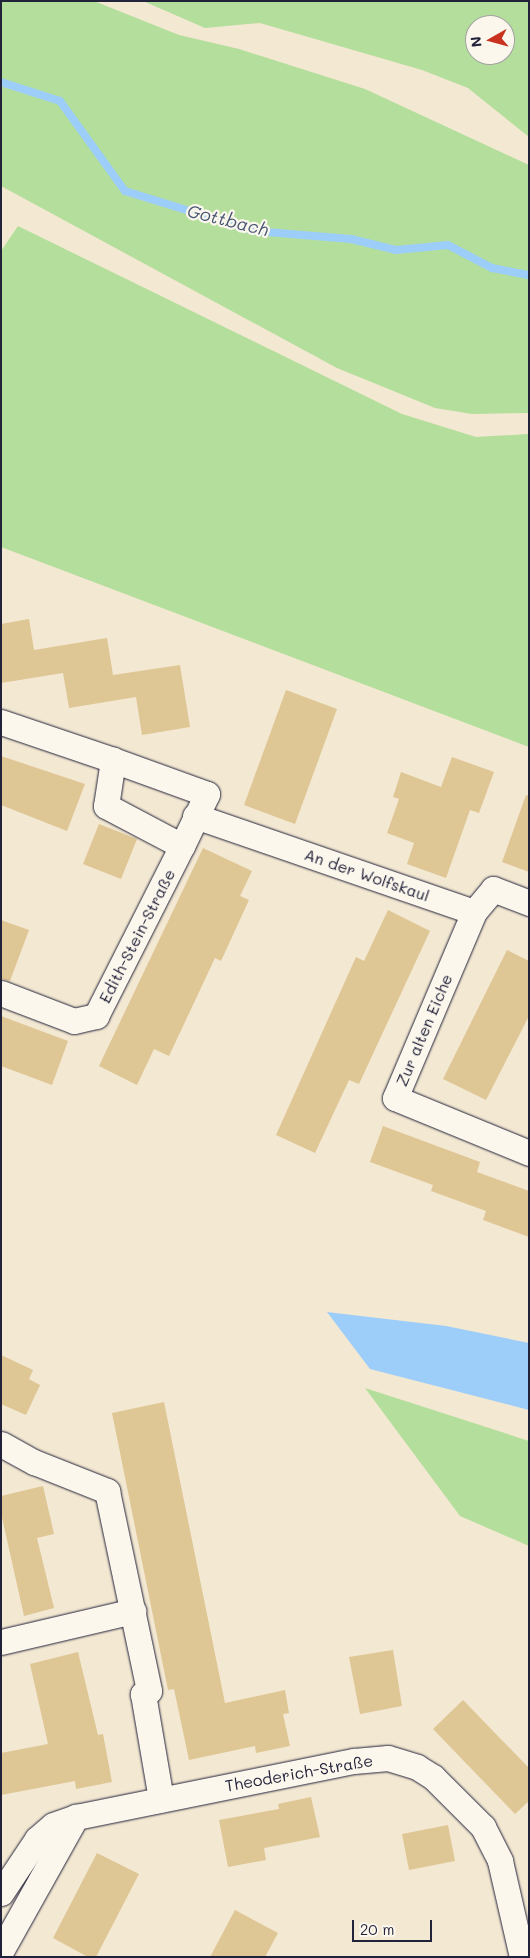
<!DOCTYPE html>
<html>
<head>
<meta charset="utf-8">
<style>
  body { margin:0 }
  #map { position:relative; width:530px; height:1958px; overflow:hidden; background:#f3e8d2; font-family:Mali,sans-serif }
  div>[style] { position:absolute }
  [style*='--x'] { left:calc(var(--x)*1px); top:calc(var(--y)*1px); width:calc(var(--w)*1px); rotate:calc(var(--a)*1deg) }
  .green>* { inset:0; background:#b4de9b }
  .water>* { inset:0; background:#9dcefa }
  .stream>* { height:8px; margin:-4px; padding:0 4px; transform-origin:4px; border-radius:4px; background:#9dcefa }
  .building>* { inset:0; background:#dfc695 }
  .roads { filter:drop-shadow(0 0 1px #22223b) drop-shadow(0 0 1px #22223b) }
  .street>* { height:25px; margin:-12.5px; padding:0 12.5px; transform-origin:12.5px; border-radius:12.5px; background:#fbf7ec }
  span { translate:-50% -50%; white-space:nowrap; text-align:center; line-height:1.15; -webkit-text-stroke:4.5px #fbf7ec; paint-order:stroke }
  .street-label { font-size:16px; color:#22223b }
  .water-label { font-size:18px; color:#475674; font-style:italic }
  .frame { position:absolute; inset:0; border:2px solid #22223b; pointer-events:none }
  .north { position:absolute; left:465px; top:15px; width:50px; height:50px; box-sizing:border-box; background:#fbf7ec; border:1px solid #a4a2a5; border-radius:50%; rotate:263deg; font-size:14px; font-weight:700; line-height:20px; text-align:center; color:#22223b }
  .north::after { content:''; display:block; margin:auto; width:18px; height:22px; background:#c8321e; clip-path:polygon(50% 0,100% 100%,50% 72%,0 100%) }
  .scale { position:absolute; left:352px; top:1920px; width:80px; height:22px; box-sizing:border-box; border:2px solid #22223b; border-top:0; padding-left:6px; font-size:15px; line-height:18px; white-space:nowrap; color:#22223b; -webkit-text-stroke:4px #fbf7ec; paint-order:stroke }
</style>
</head>
<body>
<div id="map">
  <div class="green">
    <i style="clip-path:polygon(1px 1px,94px 1px,179px 35px,239px 49px,365px 89px,529px 165px,529px 413px,472px 414px,435px 408px,337px 368px,1px 186px)"></i>
    <i style="clip-path:polygon(evenodd,143px 1px,529px 1px,529px 137px,468px 88px,422px 70px,260px 23px,205px 28px,143px 1px,475px 25px,505px 25px,505px 55px,475px 55px,475px 25px)"></i>
    <i style="clip-path:polygon(18px 226px,402px 414px,476px 437px,529px 434px,529px 747px,1px 547px,1px 251px)"></i>
    <i style="clip-path:polygon(365px 1388px,529px 1441px,529px 1546px,460px 1516px)"></i>
  </div>
  <div class="water">
    <i style="clip-path:polygon(327px 1312px,446px 1326px,529px 1343px,529px 1410px,370px 1369px)"></i>
  </div>
  <div class="stream">
    <i style="--x:1;--y:82;--w:62;--a:17.9"></i>
    <i style="--x:60;--y:101;--w:111;--a:54.2"></i>
    <i style="--x:125;--y:191;--w:135;--a:17.2"></i>
    <i style="--x:254;--y:231;--w:97;--a:4.7"></i>
    <i style="--x:351;--y:239;--w:46;--a:13.7"></i>
    <i style="--x:396;--y:250;--w:52;--a:-5.5"></i>
    <i style="--x:448;--y:245;--w:50;--a:27.6"></i>
    <i style="--x:492;--y:268;--w:38;--a:11"></i>
  </div>
  <div class="building">
    <i style="clip-path:polygon(29px 619px,34px 650px,107px 638px,113px 675px,180px 665px,190px 727px,142px 735px,136px 697px,69px 708px,63px 673px,1px 683px,1px 624px)"></i>
    <i style="clip-path:polygon(286px 690px,337px 709px,295px 824px,244px 805px)"></i>
    <i style="clip-path:polygon(1px 756px,85px 784px,67px 831px,1px 805px)"></i>
    <i style="clip-path:polygon(452px 757px,494px 772px,479px 813px,470px 810px,446px 878px,407px 864px,414px 843px,387px 833px,399px 799px,393px 797px,401px 772px,441px 787px)"></i>
    <i style="clip-path:polygon(526px 795px,529px 796px,529px 872px,502px 862px)"></i>
    <i style="clip-path:polygon(99px 824px,137px 839px,121px 879px,83px 864px)"></i>
    <i style="clip-path:polygon(203px 848px,252px 871px,240px 896px,249px 900px,221px 961px,215px 958px,169px 1056px,154px 1049px,137px 1085px,99px 1066px)"></i>
    <i style="clip-path:polygon(388px 910px,430px 931px,359px 1084px,349px 1080px,315px 1153px,276px 1135px,356px 957px,364px 961px)"></i>
    <i style="clip-path:polygon(1px 920px,29px 930px,10px 981px,1px 979px)"></i>
    <i style="clip-path:polygon(507px 950px,529px 961px,529px 1016px,486px 1100px,443px 1079px)"></i>
    <i style="clip-path:polygon(1px 1016px,68px 1041px,52px 1085px,1px 1066px)"></i>
    <i style="clip-path:polygon(383px 1126px,480px 1162px,477px 1172px,529px 1191px,529px 1237px,483px 1220px,486px 1211px,431px 1191px,433px 1185px,370px 1162px)"></i>
    <i style="clip-path:polygon(1px 1355px,33px 1370px,29px 1379px,40px 1385px,26px 1415px,1px 1404px)"></i>
    <i style="clip-path:polygon(164px 1402px,225px 1703px,285px 1690px,289px 1713px,283px 1714px,290px 1746px,256px 1753px,255px 1746px,189px 1760px,174px 1689px,168px 1690px,112px 1413px)"></i>
    <i style="clip-path:polygon(43px 1486px,54px 1534px,37px 1538px,54px 1608px,24px 1616px,1px 1513px,1px 1496px)"></i>
    <i style="clip-path:polygon(393px 1650px,402px 1706px,360px 1714px,349px 1657px)"></i>
    <i style="clip-path:polygon(78px 1652px,98px 1735px,103px 1734px,112px 1782px,76px 1789px,75px 1781px,1px 1795px,1px 1753px,48px 1744px,30px 1664px)"></i>
    <i style="clip-path:polygon(463px 1700px,529px 1768px,529px 1801px,515px 1814px,433px 1729px)"></i>
    <i style="clip-path:polygon(311px 1797px,320px 1837px,264px 1848px,266px 1860px,228px 1867px,219px 1820px,279px 1809px,278px 1804px)"></i>
    <i style="clip-path:polygon(448px 1825px,455px 1861px,409px 1870px,402px 1834px)"></i>
    <i style="clip-path:polygon(97px 1853px,139px 1874px,96px 1957px,88px 1957px,53px 1938px)"></i>
    <i style="clip-path:polygon(235px 1910px,278px 1933px,265px 1957px,210px 1957px)"></i>
  </div>
  <div class="roads">
    <div class="street">
      <i style="--x:1;--y:722;--w:118;--a:18.7"></i>
      <i style="--x:113;--y:760;--w:100;--a:19.9"></i>
      <i style="--x:207;--y:794;--w:58;--a:115.7"></i>
      <i style="--x:182;--y:846;--w:86;--a:-152.2"></i>
      <i style="--x:106;--y:806;--w:47;--a:-81.3"></i>
      <i style="--x:195;--y:816;--w:295;--a:19"></i>
      <i style="--x:474;--y:912;--w:30;--a:-50"></i>
      <i style="--x:493;--y:889;--w:39;--a:21"></i>
      <i style="--x:474;--y:912;--w:202;--a:113"></i>
      <i style="--x:395;--y:1098;--w:145;--a:22.3"></i>
      <i style="--x:1;--y:993;--w:78;--a:21"></i>
      <i style="--x:74;--y:1021;--w:23;--a:-13"></i>
      <i style="--x:96;--y:1016;--w:191;--a:-63.2"></i>
      <i style="--x:1;--y:1444;--w:38;--a:29"></i>
      <i style="--x:34;--y:1462;--w:79;--a:21.7"></i>
      <i style="--x:107;--y:1491;--w:204;--a:78.1"></i>
      <i style="--x:149;--y:1691;--w:7;--a:153"></i>
      <i style="--x:143;--y:1694;--w:107;--a:80.3"></i>
      <i style="--x:1;--y:1642;--w:136;--a:-13.2"></i>
      <i style="--x:1;--y:1893;--w:65;--a:-56.3"></i>
      <i style="--x:37;--y:1839;--w:21;--a:-41"></i>
      <i style="--x:53;--y:1825;--w:24;--a:-19"></i>
      <i style="--x:76;--y:1817;--w:284;--a:-11.4"></i>
      <i style="--x:354;--y:1761;--w:34;--a:-5"></i>
      <i style="--x:388;--y:1758;--w:30;--a:17"></i>
      <i style="--x:417;--y:1767;--w:19;--a:32"></i>
      <i style="--x:433;--y:1777;--w:71;--a:45"></i>
      <i style="--x:483;--y:1827;--w:38;--a:63"></i>
      <i style="--x:500;--y:1861;--w:98;--a:77.1"></i>
      <i style="--x:1;--y:1951;--w:154;--a:-60.8"></i>
    </div>
  </div>
  <div class="street-label">
    <span style="left:367px;top:875px;rotate:19deg">An der Wolfskaul</span>
    <span style="left:137px;top:936px;rotate:-63deg">Edith-Stein-Straße</span>
    <span style="left:424px;top:1030px;rotate:-67deg">Zur alten Eiche</span>
    <span style="left:299px;top:1773px;rotate:-10deg">Theoderich-Straße</span>
  </div>
  <div class="water-label">
    <span style="left:228px;top:220px;rotate:14deg">Gottbach</span>
  </div>
  <div class="frame"></div>
  <div class="north">N</div>
  <div class="scale">20 m</div>
</div>
</body>
</html>
